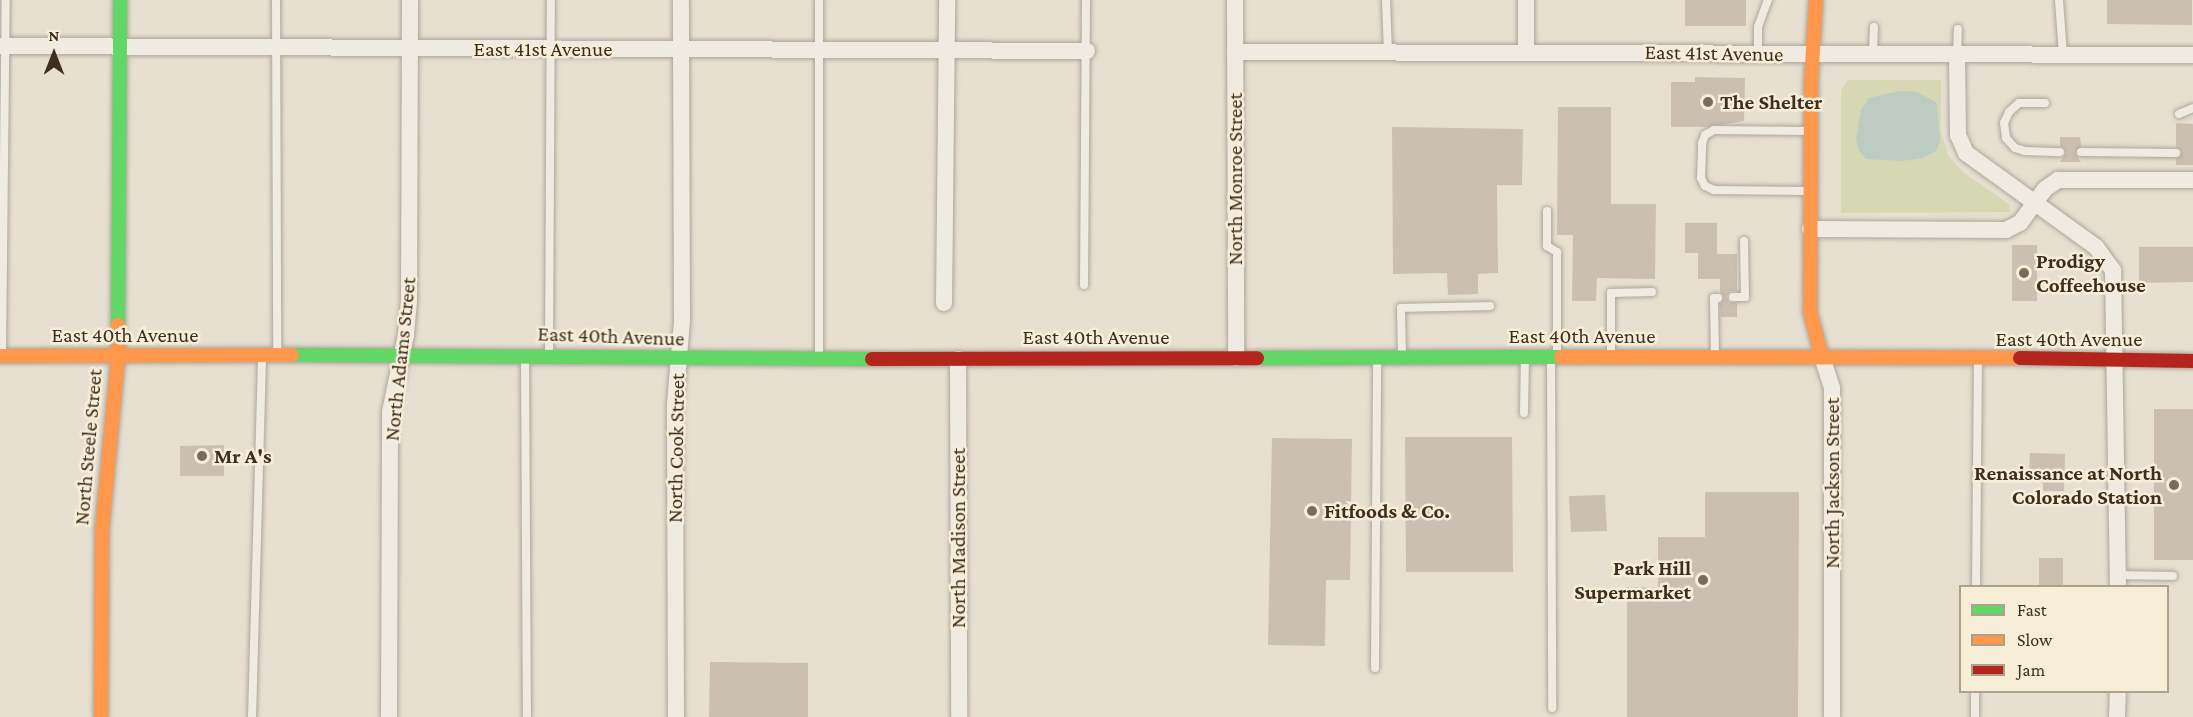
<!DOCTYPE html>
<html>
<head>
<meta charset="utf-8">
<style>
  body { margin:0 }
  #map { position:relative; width:2193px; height:717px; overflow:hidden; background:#e7e0d1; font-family:"Crimson Pro",serif }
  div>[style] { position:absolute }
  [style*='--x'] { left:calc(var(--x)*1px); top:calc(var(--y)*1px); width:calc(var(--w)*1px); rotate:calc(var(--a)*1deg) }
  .green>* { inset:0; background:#d6d7b3 }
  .water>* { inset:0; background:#bcccc2 }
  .building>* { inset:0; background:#cbbfb2 }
  .roads { filter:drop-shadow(0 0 2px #ada599) drop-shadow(0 0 2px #ada599) }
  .lane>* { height:8px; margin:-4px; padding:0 4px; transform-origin:4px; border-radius:4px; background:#efebe3 }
  .street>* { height:16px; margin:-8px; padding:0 8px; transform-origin:8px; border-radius:8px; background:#efebe3 }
  .fast>* { height:14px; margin:-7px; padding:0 7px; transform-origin:7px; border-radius:7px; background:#63d668 }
  .slow>* { height:14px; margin:-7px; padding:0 7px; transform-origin:7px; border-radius:7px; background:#ff974d }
  .jam>* { height:14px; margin:-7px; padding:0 7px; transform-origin:7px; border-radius:7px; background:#b3261e }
  .dots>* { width:16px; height:16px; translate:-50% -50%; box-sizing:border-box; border:3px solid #f7eed8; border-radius:50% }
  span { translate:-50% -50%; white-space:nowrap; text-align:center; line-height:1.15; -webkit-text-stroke:5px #f7eed8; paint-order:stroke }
  .street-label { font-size:21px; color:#3d2e20 }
  .poi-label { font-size:21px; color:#3d2e20; font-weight:700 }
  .left { translate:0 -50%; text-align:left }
  .right { translate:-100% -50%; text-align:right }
  .legend { position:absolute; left:1959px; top:585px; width:210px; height:108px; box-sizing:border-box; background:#f7eed8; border:2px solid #ada18e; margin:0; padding:8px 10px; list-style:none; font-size:18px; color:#3d2e20 }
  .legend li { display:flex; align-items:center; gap:12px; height:30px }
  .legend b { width:30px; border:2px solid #ada18e }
  .north { position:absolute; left:24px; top:24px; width:60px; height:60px; -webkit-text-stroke:4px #f7eed8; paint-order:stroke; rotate:0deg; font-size:16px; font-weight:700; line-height:24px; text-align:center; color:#3d2e20 }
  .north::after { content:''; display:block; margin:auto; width:21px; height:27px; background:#3d2e20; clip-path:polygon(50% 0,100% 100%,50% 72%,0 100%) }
</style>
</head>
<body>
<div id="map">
  <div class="green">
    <i style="clip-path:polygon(1848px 80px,1941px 80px,1941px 132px,1948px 155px,1964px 173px,2009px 204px,2010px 212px,1841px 213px,1841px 90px)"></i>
  </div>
  <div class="water">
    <i style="clip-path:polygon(1900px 91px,1917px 92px,1937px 103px,1940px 142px,1936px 151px,1923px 158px,1902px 161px,1866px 159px,1859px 151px,1856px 139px,1861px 110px,1869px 98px)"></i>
  </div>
  <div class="building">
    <i style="clip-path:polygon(1685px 0,1746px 0,1746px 26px,1685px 26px)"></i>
    <i style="clip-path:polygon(2107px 0,2192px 0,2192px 25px,2107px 24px)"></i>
    <i style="clip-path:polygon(1695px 77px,1745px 78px,1744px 121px,1707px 127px,1671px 127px,1671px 82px,1695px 82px)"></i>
    <i style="clip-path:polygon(1558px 107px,1611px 107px,1611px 204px,1656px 204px,1655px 279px,1597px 278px,1596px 301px,1572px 301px,1573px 235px,1557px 235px)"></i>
    <i style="clip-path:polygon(2176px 123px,2193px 124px,2193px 165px,2176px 165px,2176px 159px,2182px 152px,2176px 147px)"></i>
    <i style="clip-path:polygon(1392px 127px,1523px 129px,1522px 185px,1497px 185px,1498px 273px,1478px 274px,1478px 294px,1448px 295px,1447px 273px,1393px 274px)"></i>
    <i style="clip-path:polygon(2060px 137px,2080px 137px,2081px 146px,2075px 153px,2081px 162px,2060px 162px,2066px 152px,2060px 146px)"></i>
    <i style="clip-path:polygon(1685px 223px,1717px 223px,1717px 254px,1737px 254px,1737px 291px,1730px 291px,1727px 296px,1729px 302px,1737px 303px,1737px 317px,1721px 317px,1720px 304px,1724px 297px,1720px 292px,1720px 279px,1698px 279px,1698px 253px,1685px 253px)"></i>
    <i style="clip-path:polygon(2012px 245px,2037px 245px,2037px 301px,2012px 301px)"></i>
    <i style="clip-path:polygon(2139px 247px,2193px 247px,2193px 282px,2139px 283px)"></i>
    <i style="clip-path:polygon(2154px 409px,2193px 409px,2193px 560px,2154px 560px)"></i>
    <i style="clip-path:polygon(1405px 437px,1512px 437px,1513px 572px,1406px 572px)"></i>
    <i style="clip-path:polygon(1272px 438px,1352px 439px,1350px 580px,1326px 580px,1325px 646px,1268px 645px)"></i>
    <i style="clip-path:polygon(224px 445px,224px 476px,180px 476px,180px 446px)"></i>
    <i style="clip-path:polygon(2030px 453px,2065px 454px,2064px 491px,2043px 491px,2043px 472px,2029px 472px)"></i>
    <i style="clip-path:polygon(1705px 492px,1799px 492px,1798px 717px,1627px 717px,1627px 587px,1658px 588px,1658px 537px,1705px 537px)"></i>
    <i style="clip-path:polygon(1605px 495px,1607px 531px,1571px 532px,1569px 496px)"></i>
    <i style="clip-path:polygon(2039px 558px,2063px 558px,2063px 586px,2039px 586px)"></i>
    <i style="clip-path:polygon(710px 662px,808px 663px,808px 717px,709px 717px)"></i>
  </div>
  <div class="roads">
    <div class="lane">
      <i style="--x:276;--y:0;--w:354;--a:89.8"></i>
      <i style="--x:819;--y:0;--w:357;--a:90"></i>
      <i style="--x:1386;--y:0;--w:51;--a:87.8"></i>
      <i style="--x:2059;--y:0;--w:54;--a:85.8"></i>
      <i style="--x:1758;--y:54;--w:27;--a:-90"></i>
      <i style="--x:1758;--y:27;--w:29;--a:-70"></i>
      <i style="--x:1873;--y:54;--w:27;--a:-88"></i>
      <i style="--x:1957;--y:54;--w:25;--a:-88"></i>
      <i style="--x:2045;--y:103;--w:26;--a:180"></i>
      <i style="--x:2019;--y:103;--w:13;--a:138"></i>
      <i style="--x:2009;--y:112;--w:12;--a:114"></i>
      <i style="--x:2004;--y:123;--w:15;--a:82"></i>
      <i style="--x:2006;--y:138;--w:13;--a:48"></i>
      <i style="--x:2015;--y:148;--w:10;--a:17"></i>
      <i style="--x:2025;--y:151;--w:35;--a:2"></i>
      <i style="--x:2179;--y:114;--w:15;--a:-23"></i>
      <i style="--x:2081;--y:152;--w:95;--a:0.6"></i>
      <i style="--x:1809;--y:191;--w:95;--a:-179.4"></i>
      <i style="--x:1714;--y:190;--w:10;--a:-156"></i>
      <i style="--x:1705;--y:186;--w:9;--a:-117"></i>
      <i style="--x:1701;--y:178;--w:35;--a:-88"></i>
      <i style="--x:1702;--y:143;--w:9;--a:-69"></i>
      <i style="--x:1705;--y:135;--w:10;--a:-29"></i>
      <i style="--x:1714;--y:130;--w:96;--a:0.6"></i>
      <i style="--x:1547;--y:211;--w:35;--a:90"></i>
      <i style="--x:1547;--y:246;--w:12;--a:31"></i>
      <i style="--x:1557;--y:252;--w:105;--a:90"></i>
      <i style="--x:1084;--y:285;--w:285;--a:-89.6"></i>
      <i style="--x:1733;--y:297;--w:12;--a:0"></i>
      <i style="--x:1745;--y:297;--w:56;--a:-91"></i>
      <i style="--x:2;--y:354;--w:354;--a:-89.4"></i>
      <i style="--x:525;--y:355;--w:362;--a:89.7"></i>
      <i style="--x:549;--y:355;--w:355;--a:-89.7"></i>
      <i style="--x:1715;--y:356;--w:58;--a:-91"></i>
      <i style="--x:1714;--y:298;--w:4;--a:0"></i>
      <i style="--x:1402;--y:357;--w:49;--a:-91.2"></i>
      <i style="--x:1401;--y:308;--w:89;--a:-1.3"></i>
      <i style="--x:1551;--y:357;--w:351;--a:89.8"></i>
      <i style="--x:1611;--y:357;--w:64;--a:-90"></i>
      <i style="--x:1611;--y:293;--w:41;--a:-1.4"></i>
      <i style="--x:1524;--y:413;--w:55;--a:-89"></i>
      <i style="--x:2118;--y:575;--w:55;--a:1"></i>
      <i style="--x:1976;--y:586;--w:226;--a:-89.5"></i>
      <i style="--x:1375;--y:668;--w:308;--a:-89.6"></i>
      <i style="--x:252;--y:717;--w:359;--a:-88.4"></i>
      <i style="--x:1975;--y:717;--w:25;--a:-90"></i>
    </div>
    <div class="street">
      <i style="--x:1235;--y:0;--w:358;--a:89.8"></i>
      <i style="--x:0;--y:46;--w:1087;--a:0.26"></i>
      <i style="--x:1526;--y:51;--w:51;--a:-90"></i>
      <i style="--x:1235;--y:52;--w:958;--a:0.18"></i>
      <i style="--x:1957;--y:54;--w:81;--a:89.3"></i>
      <i style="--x:1958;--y:135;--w:20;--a:66"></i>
      <i style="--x:1966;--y:153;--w:160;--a:35.9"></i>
      <i style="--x:2096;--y:247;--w:29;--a:54"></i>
      <i style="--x:2113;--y:270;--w:316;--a:89.1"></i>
      <i style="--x:1810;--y:229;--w:196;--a:0.3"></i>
      <i style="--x:2006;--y:230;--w:16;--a:-27"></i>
      <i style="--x:2020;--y:223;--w:42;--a:-53.7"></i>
      <i style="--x:2045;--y:189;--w:16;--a:-35"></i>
      <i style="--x:2058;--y:180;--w:135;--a:0"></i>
      <i style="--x:944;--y:303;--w:303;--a:-89.4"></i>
      <i style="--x:1822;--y:357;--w:33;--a:72"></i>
      <i style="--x:1832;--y:388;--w:329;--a:90"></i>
      <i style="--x:958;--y:359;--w:358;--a:89.8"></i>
      <i style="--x:389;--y:717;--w:305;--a:-89.8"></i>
      <i style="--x:390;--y:412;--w:79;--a:-78.3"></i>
      <i style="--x:406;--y:335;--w:35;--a:-85"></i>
      <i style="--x:409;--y:300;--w:300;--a:-89.8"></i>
      <i style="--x:676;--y:717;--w:313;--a:-90.2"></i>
      <i style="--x:675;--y:404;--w:84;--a:-85.2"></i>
      <i style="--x:682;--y:320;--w:320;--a:-90.2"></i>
      <i style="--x:2117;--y:717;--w:25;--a:-88"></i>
    </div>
    <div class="fast">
      <i style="--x:118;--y:325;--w:325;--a:-89.6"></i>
      <i style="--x:292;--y:355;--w:580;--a:0.4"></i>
      <i style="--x:1257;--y:358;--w:304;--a:-0.2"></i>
    </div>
    <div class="slow">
      <i style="--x:1816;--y:0;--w:81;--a:93.5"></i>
      <i style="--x:1811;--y:81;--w:231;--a:90.2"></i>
      <i style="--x:1810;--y:312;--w:47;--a:75.1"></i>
      <i style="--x:0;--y:356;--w:292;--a:-0.2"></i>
      <i style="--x:1561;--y:357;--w:459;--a:0.1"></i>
      <i style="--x:101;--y:717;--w:187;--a:-89.7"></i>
      <i style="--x:102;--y:530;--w:175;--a:-84.7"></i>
      <i style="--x:118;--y:356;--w:31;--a:-90"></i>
    </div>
    <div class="jam">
      <i style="--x:2020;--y:358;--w:173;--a:1"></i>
      <i style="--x:872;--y:359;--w:385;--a:-0.1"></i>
    </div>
  </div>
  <div class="dots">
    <i style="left:1708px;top:102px;background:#786c5e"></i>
    <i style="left:2024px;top:273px;background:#786c5e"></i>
    <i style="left:202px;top:456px;background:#786c5e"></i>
    <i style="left:2174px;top:485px;background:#786c5e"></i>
    <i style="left:1312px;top:511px;background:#786c5e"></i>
    <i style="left:1703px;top:580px;background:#786c5e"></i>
  </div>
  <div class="street-label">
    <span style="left:543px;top:49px">East 41st Avenue</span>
    <span style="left:1714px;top:53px;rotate:1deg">East 41st Avenue</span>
    <span style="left:1235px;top:179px;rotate:-90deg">North Monroe Street</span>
    <span style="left:125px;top:335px">East 40th Avenue</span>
    <span style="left:611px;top:336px;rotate:2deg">East 40th Avenue</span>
    <span style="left:1582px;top:336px">East 40th Avenue</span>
    <span style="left:1096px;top:337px">East 40th Avenue</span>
    <span style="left:2069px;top:339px">East 40th Avenue</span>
    <span style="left:400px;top:359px;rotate:-84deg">North Adams Street</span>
    <span style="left:88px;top:447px;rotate:-85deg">North Steele Street</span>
    <span style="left:676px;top:448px;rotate:-89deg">North Cook Street</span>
    <span style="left:1832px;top:483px;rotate:-90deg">North Jackson Street</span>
    <span style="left:958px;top:538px;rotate:-90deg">North Madison Street</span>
  </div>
  <div class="poi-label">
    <span class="left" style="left:1720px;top:102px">The Shelter</span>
    <span class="left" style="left:2036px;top:273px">Prodigy<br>Coffeehouse</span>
    <span class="left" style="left:214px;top:456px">Mr A's</span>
    <span class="right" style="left:2162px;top:485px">Renaissance at North<br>Colorado Station</span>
    <span class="left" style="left:1324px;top:511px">Fitfoods &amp; Co.</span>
    <span class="right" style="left:1691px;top:580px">Park Hill<br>Supermarket</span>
  </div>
  <ul class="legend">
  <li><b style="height:8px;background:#63d668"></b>Fast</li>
  <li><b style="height:8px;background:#ff974d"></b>Slow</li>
  <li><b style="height:8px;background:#b3261e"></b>Jam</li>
  </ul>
  <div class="north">N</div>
</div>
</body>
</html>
